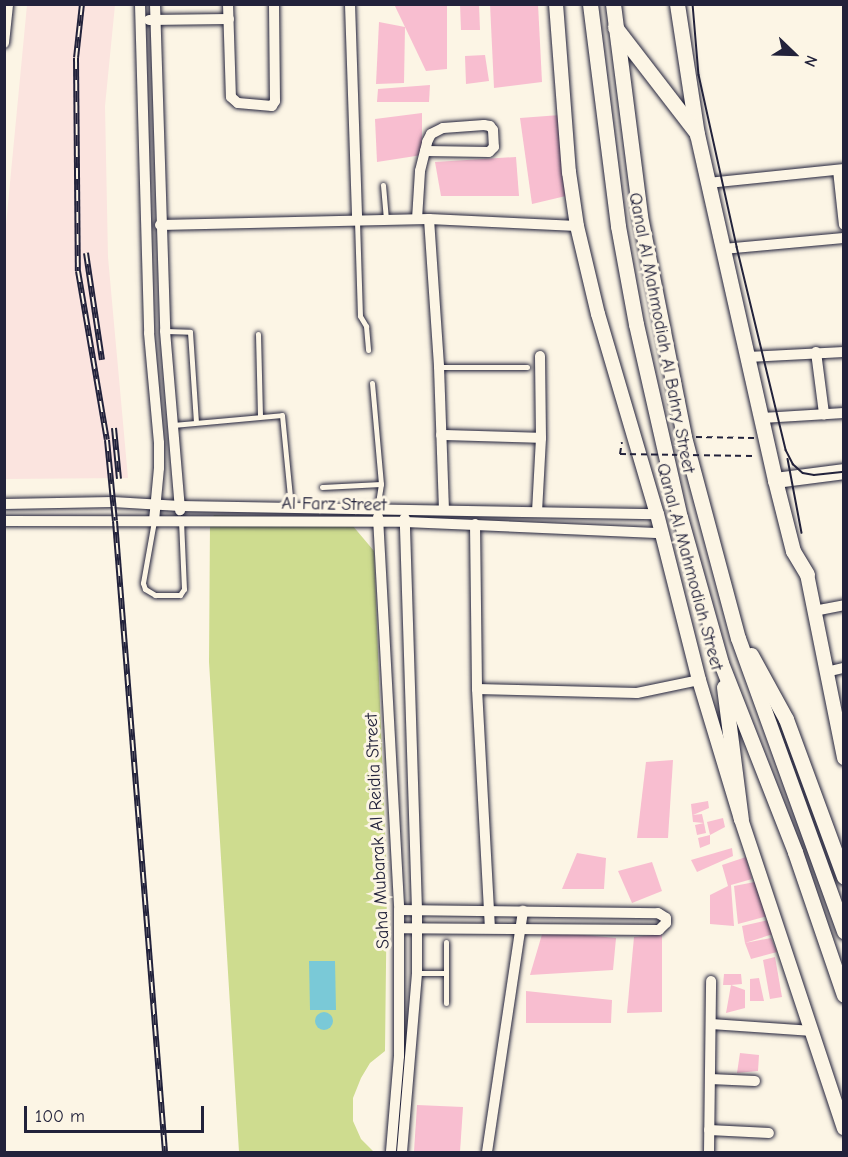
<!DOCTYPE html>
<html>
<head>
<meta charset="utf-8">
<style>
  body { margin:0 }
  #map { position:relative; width:848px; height:1157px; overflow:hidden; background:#fcf5e5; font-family:"Comic Neue",sans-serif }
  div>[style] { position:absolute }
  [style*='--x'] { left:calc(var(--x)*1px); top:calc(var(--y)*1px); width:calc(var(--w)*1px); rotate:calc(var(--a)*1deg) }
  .built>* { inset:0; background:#fbe4df }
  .green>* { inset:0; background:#cedc8f }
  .water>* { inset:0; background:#7ac9d7 }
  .round { border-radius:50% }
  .building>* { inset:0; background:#f8bed0 }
  .path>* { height:2px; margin-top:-1px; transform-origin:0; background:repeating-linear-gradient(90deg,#22223b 0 6px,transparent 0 10.5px) }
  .roads { filter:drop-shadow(0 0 2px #22223b) drop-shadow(0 0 2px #22223b) }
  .service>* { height:5px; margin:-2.5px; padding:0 2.5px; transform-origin:2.5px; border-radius:2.5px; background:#fcf5e5 }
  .minor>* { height:10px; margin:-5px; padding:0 5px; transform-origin:5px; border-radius:5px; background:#fcf5e5 }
  .tertiary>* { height:14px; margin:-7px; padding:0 7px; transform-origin:7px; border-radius:7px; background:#fcf5e5 }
  .secondary>* { height:15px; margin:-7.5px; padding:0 7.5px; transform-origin:7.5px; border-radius:7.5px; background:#fcf5e5 }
  .tram>* { height:1.5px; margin:-0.75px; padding:0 0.75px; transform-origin:0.75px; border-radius:0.75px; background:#22223b }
  .rail>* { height:6px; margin-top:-3px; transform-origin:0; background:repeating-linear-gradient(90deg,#fcf5e5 0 11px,#22223b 0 22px); box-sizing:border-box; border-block:2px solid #22223b }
  .path-bridge>* { height:2px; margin-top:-1px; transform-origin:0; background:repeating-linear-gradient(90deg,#22223b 0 6px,transparent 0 10.5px) }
  span { translate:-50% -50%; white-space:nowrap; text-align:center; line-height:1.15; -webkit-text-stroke:6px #fcf5e5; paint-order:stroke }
  .street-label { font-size:18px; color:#22223b }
  .frame { position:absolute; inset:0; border:6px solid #22223b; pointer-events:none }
  .north { position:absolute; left:764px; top:24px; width:60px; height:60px; -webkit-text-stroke:4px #fcf5e5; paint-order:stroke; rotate:113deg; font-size:16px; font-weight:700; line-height:24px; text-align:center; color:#22223b }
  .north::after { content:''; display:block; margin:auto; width:21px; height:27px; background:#22223b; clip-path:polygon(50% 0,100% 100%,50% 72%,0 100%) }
  .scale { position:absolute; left:24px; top:1106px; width:180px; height:27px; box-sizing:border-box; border:3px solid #22223b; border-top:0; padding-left:8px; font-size:18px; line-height:21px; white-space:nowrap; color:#22223b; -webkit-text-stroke:4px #fcf5e5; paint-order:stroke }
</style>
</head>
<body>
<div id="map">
  <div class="built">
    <i style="clip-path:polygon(27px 5px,115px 5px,105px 106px,108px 257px,128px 478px,5px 479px,5px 235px)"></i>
  </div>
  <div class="green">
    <i style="clip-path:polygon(214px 515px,347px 519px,374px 551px,387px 882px,385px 1051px,370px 1063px,361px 1078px,353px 1098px,353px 1121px,361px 1139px,374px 1152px,239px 1152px,209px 662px,210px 521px)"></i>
  </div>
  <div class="water">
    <i style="clip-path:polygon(309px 961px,335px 961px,336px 1010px,310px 1010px)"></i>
    <i class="round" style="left:315px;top:1012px;width:18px;height:18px"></i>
  </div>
  <div class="building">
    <i style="clip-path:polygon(394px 4px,447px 4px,447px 69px,426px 71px)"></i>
    <i style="clip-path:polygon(460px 4px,479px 4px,480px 30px,461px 30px)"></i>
    <i style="clip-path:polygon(490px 4px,538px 4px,542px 82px,494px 88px)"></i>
    <i style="clip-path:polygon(379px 22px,405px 27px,404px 83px,376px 84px)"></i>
    <i style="clip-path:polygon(485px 55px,489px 81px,466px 84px,465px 56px)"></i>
    <i style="clip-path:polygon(430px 85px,429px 102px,377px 102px,378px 89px)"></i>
    <i style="clip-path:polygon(422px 113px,422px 155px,377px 162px,375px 119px)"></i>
    <i style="clip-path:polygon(560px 115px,570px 195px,532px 204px,520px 118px)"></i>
    <i style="clip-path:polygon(516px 157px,519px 196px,441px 196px,435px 162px)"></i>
    <i style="clip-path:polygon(673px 760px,668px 838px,637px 838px,646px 762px)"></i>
    <i style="clip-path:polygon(708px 801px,709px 808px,693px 815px,702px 814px,704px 823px,693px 822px,691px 804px)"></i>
    <i style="clip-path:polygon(723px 818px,725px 827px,710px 835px,710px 844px,700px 848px,698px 838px,710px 835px,707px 822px)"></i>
    <i style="clip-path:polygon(704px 823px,706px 833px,697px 835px,695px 825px)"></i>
    <i style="clip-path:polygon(732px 848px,733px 856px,697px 872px,691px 860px)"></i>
    <i style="clip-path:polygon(577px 853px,606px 858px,604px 889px,562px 889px)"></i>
    <i style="clip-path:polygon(746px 857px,752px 879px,731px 885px,734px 926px,710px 924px,710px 895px,728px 886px,722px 865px)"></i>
    <i style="clip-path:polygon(652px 862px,662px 891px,632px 903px,618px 871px)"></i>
    <i style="clip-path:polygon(760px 881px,771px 915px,738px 924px,734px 886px)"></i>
    <i style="clip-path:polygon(768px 920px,773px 934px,745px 943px,771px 938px,777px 952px,751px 959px,745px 943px,742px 926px)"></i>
    <i style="clip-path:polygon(543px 931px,616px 938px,613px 970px,530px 975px)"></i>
    <i style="clip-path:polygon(662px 934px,662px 1012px,627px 1013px,634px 937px)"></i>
    <i style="clip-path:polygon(775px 957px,782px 997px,770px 999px,763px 960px)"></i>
    <i style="clip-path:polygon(724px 974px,741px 974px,742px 984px,731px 985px,745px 990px,745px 1008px,726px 1013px,731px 985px,723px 985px)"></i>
    <i style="clip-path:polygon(759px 978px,764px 1001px,750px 1001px,750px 979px)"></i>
    <i style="clip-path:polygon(526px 991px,612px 1000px,611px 1023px,526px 1023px)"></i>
    <i style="clip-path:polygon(740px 1053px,759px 1055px,758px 1071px,737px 1073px)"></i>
    <i style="clip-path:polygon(417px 1105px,463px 1107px,460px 1152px,414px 1152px)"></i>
  </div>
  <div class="path">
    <i style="--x:696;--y:437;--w:58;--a:1"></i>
    <i style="--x:620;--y:454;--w:12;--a:-81"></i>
  </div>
  <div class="roads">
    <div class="service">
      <i style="--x:383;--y:185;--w:34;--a:85"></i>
      <i style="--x:357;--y:221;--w:95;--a:88.2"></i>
      <i style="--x:360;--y:316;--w:12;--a:59"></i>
      <i style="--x:366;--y:326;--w:24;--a:85"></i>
      <i style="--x:165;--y:331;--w:25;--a:2"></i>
      <i style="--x:190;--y:332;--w:90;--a:86.2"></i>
      <i style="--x:258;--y:334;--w:82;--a:88.6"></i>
      <i style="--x:439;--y:367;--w:88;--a:0"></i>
      <i style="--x:372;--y:383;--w:101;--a:84.9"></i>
      <i style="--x:381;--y:484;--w:24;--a:99"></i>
      <i style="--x:173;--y:425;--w:109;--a:-5.2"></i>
      <i style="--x:282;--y:415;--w:91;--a:84.4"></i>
      <i style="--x:322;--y:487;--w:59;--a:-2.9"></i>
      <i style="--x:154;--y:521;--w:63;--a:100.1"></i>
      <i style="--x:143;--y:583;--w:6;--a:72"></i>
      <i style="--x:145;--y:589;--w:12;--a:31"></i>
      <i style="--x:155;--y:595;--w:25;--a:0"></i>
      <i style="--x:180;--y:595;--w:7;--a:-56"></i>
      <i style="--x:184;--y:589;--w:68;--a:-92.5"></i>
      <i style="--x:417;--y:973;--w:29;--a:0"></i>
      <i style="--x:446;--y:1003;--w:61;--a:-90"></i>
    </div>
    <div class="minor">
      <i style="--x:140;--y:4;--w:329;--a:88.4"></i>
      <i style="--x:149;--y:333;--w:110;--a:84.8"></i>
      <i style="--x:159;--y:443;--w:25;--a:90"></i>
      <i style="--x:159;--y:468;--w:53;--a:95.4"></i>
      <i style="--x:155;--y:4;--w:327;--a:88.2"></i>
      <i style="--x:165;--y:331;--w:180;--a:85.2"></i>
      <i style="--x:228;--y:4;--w:93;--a:88.2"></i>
      <i style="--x:231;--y:97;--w:9;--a:41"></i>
      <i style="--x:238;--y:103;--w:34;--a:5"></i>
      <i style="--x:272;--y:106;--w:6;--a:-59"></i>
      <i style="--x:275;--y:101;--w:97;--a:-90.6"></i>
      <i style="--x:350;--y:4;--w:215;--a:88.1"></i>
      <i style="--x:149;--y:20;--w:80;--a:-0.7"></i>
      <i style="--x:4;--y:43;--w:39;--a:-84"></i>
      <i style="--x:838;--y:170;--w:55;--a:83.8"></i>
      <i style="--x:708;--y:183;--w:137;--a:-5.9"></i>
      <i style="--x:417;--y:219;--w:48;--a:-86.4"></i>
      <i style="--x:420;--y:171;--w:30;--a:-76"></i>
      <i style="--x:427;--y:142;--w:9;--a:-63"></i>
      <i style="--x:431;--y:134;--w:13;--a:-27"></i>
      <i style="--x:443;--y:128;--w:41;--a:-4.2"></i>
      <i style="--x:484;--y:125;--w:6;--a:9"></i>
      <i style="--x:490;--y:126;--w:5;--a:53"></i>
      <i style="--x:493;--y:130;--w:17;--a:87"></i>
      <i style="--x:494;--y:147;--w:7;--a:135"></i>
      <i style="--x:489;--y:152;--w:64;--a:-179.1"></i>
      <i style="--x:429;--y:219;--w:148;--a:86.1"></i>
      <i style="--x:439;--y:367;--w:143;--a:88"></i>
      <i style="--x:160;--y:225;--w:269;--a:-1.3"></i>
      <i style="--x:429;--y:219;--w:148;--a:2.7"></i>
      <i style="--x:723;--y:249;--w:121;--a:-5.2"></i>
      <i style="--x:816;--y:352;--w:63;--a:82.6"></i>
      <i style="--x:748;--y:357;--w:96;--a:-3"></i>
      <i style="--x:762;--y:418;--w:82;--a:-3.5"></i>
      <i style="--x:441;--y:435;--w:100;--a:1.7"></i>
      <i style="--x:4;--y:504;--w:109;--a:-1.1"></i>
      <i style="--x:113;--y:502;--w:67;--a:3.4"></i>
      <i style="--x:180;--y:506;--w:477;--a:1"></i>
      <i style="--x:537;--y:512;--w:74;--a:-86.9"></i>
      <i style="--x:541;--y:438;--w:82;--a:-90.7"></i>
      <i style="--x:378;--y:517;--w:394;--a:86.9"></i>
      <i style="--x:399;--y:910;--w:146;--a:90"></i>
      <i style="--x:399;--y:1056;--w:96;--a:94.8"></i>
      <i style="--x:4;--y:521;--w:401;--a:0.1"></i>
      <i style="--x:405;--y:522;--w:257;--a:2.5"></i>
      <i style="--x:475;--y:524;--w:165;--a:89.3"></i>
      <i style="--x:477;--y:689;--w:239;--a:86.9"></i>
      <i style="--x:814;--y:611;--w:31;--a:-11"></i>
      <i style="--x:826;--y:672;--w:18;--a:-13"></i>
      <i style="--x:477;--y:689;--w:160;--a:1.4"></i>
      <i style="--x:637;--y:693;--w:63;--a:-11.8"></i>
      <i style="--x:399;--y:910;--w:259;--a:0.7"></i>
      <i style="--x:658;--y:913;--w:9;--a:32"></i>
      <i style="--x:666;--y:918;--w:5;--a:90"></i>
      <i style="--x:666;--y:923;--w:10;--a:135"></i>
      <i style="--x:659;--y:930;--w:259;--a:-179.6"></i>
      <i style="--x:711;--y:1024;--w:102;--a:3.9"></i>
      <i style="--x:710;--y:1079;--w:45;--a:2.5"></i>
      <i style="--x:709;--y:1130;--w:60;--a:2.9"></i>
      <i style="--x:402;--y:1152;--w:180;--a:-85.2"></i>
      <i style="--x:417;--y:973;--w:63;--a:-90"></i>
      <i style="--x:417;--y:910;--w:392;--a:-91.8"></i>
      <i style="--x:487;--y:1152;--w:244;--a:-81.5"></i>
      <i style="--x:709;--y:1152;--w:171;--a:-89.3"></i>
    </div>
    <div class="tertiary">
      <i style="--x:556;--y:4;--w:169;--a:85.6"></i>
      <i style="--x:569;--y:172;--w:55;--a:81.6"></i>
      <i style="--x:577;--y:226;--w:90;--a:76.6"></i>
      <i style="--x:598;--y:314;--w:209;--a:73.6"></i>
      <i style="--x:657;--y:514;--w:171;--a:75.8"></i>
      <i style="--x:699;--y:680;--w:145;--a:73.2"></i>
      <i style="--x:741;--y:819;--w:326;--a:71.6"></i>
      <i style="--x:807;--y:574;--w:188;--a:78.6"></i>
    </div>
    <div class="secondary">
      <i style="--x:590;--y:4;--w:224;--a:82.8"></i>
      <i style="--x:618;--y:226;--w:100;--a:79.6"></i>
      <i style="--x:636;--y:324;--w:198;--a:77.2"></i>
      <i style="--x:680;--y:517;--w:152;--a:74.3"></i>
      <i style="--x:721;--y:663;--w:203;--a:68.6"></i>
      <i style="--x:795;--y:852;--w:151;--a:71.1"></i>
      <i style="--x:613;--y:4;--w:214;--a:82.7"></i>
      <i style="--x:640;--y:216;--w:225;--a:78.7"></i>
      <i style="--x:684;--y:437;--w:208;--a:75"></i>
      <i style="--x:738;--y:638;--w:312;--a:70.1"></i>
      <i style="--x:677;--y:4;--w:132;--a:81.3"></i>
      <i style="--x:697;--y:134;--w:355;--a:77.3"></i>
      <i style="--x:775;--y:480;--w:73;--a:75.8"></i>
      <i style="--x:793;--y:551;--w:27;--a:59"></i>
      <i style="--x:615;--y:27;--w:131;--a:52.4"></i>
      <i style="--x:775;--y:480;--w:70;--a:-7.4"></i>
      <i style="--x:751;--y:655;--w:73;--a:61.3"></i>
      <i style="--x:786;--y:719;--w:168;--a:69.8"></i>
      <i style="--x:724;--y:687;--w:133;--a:82.7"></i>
    </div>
  </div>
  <div class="tram">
    <i style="--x:693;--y:4;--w:71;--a:85.2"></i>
    <i style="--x:699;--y:75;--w:176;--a:77.5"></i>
    <i style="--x:737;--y:247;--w:209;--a:76.4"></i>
    <i style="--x:786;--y:450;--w:16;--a:63"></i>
    <i style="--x:793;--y:464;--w:13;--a:42"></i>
    <i style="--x:803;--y:473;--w:11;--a:10"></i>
    <i style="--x:814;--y:475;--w:30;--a:-6"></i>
    <i style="--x:788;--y:459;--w:75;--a:79.3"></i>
  </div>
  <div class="rail">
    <i style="--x:82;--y:4;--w:54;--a:96.3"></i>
    <i style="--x:76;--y:58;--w:213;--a:89.5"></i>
    <i style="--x:78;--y:271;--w:171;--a:80.3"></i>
    <i style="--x:107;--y:440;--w:81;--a:84.4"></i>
    <i style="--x:115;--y:521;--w:633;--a:85.47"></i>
    <i style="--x:86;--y:253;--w:108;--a:81.5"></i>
    <i style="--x:114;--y:428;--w:51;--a:84.4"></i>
  </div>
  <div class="path-bridge">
    <i style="--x:620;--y:454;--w:133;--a:0.9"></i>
  </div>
  <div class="street-label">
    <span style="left:661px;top:333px;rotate:79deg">Qanal Al Mahmodiah Al Bahry Street</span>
    <span style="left:334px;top:505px;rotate:1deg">Al Farz Street</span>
    <span style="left:689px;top:567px;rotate:75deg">Qanal Al Mahmodiah Street</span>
    <span style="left:378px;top:831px;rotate:-93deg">Saha Mubarak Al Reidia Street</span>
  </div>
  <div class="frame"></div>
  <div class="north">N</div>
  <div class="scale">100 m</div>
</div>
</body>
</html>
